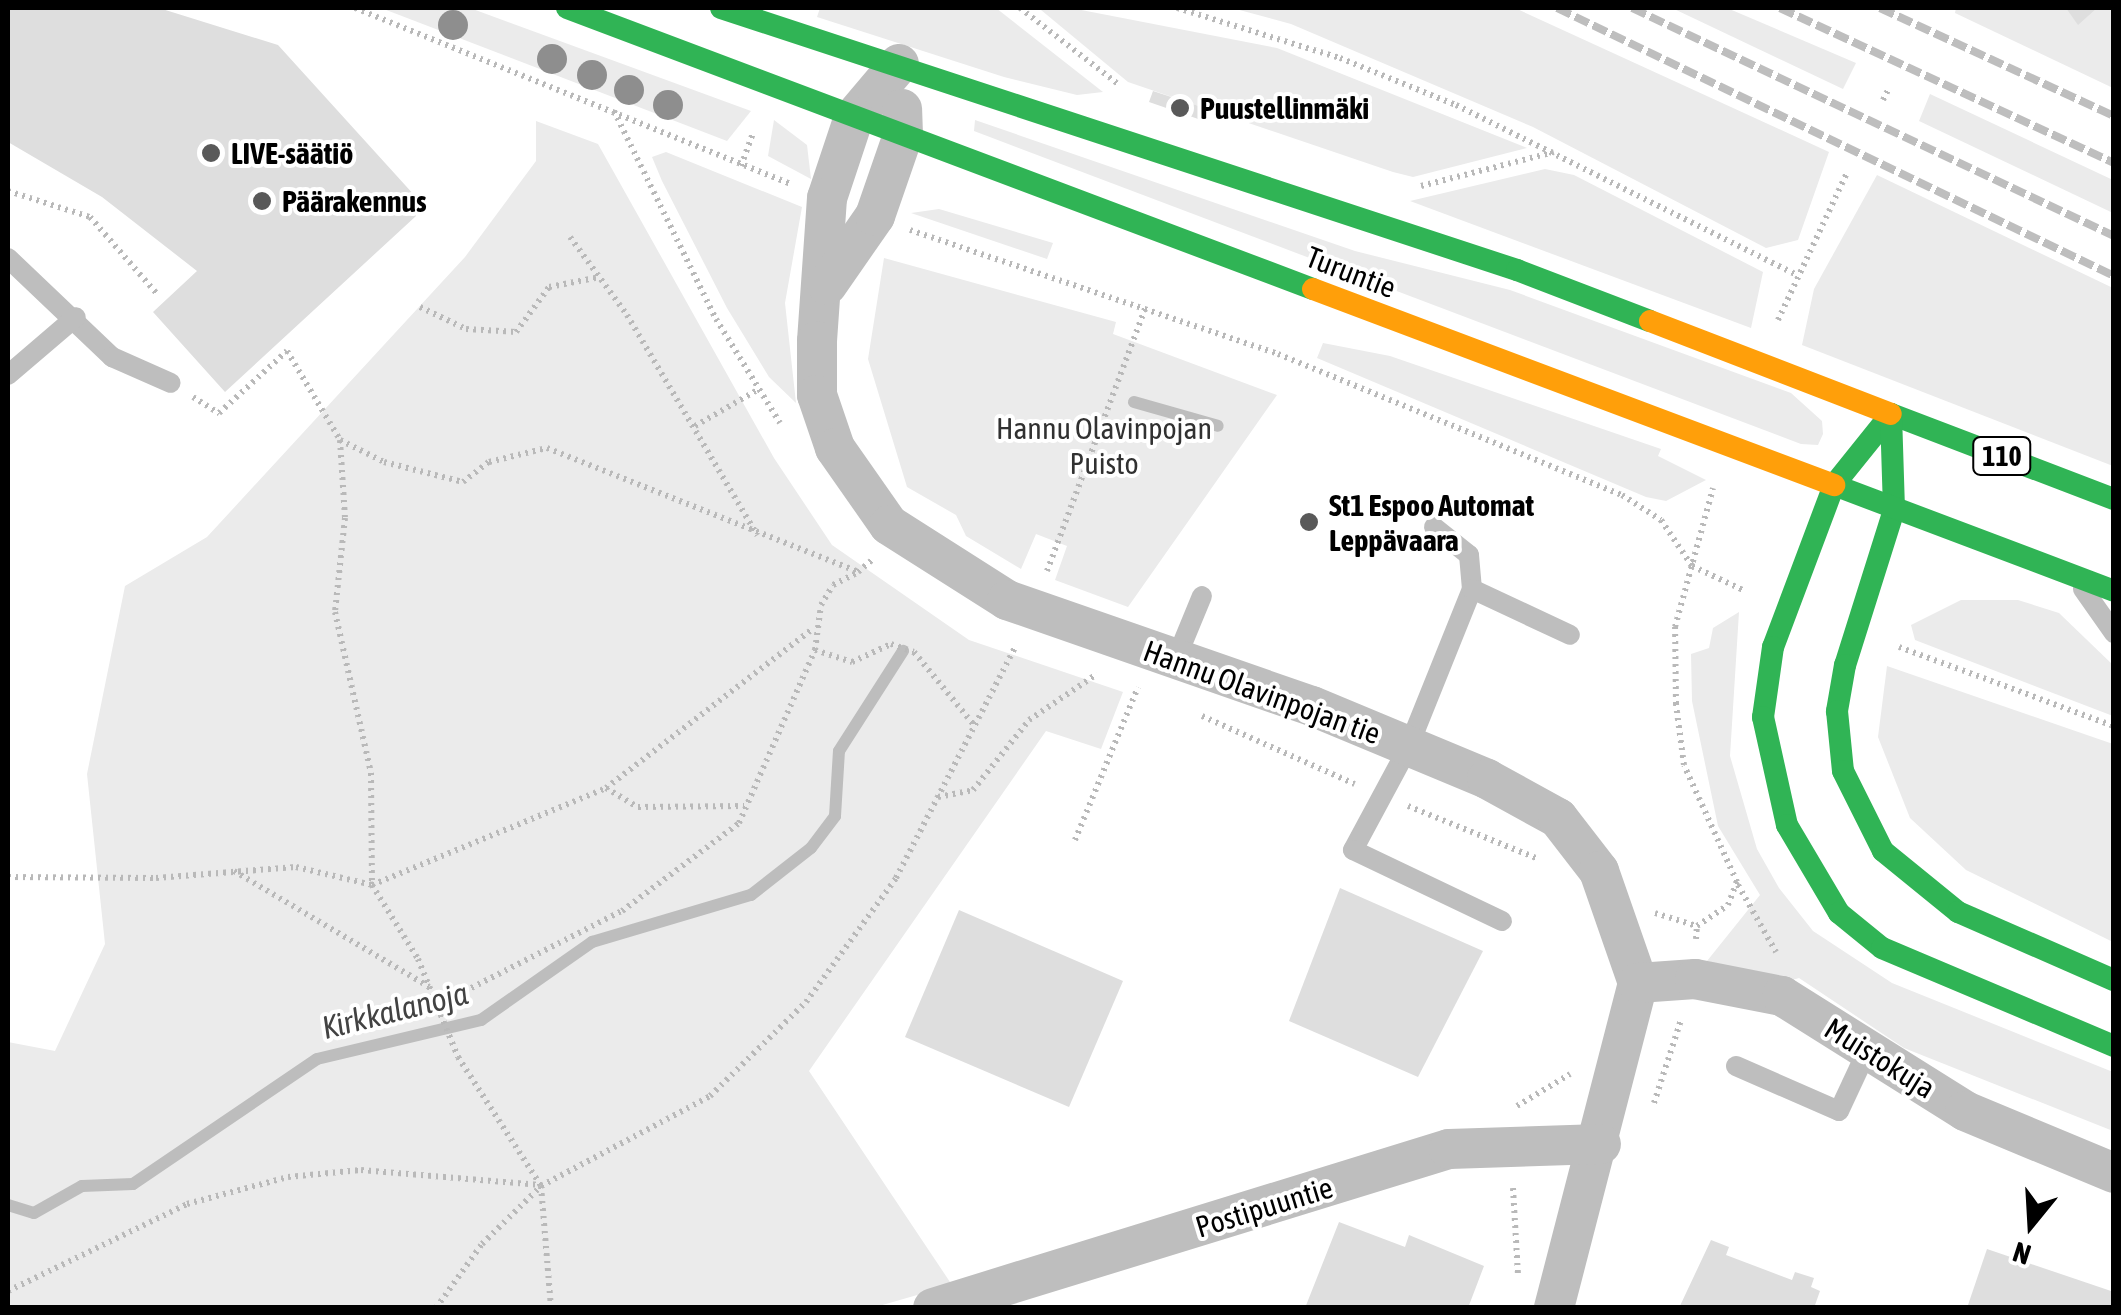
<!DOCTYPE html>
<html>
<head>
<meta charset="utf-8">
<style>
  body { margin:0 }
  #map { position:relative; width:2121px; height:1315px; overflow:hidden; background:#fff; font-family:"Asap Condensed",sans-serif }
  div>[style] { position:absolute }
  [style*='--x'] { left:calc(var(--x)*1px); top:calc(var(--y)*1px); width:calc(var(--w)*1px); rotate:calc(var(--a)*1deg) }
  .green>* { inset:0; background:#ebebeb }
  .stream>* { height:12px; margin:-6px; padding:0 6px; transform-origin:6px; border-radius:6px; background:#bdbdbd }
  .building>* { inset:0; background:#dedede }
  .path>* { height:6px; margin-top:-3px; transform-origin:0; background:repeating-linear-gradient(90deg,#b9b9b9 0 2.5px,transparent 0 7.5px) }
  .lane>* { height:20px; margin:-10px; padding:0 10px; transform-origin:10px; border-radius:10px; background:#bebebe }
  .street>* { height:40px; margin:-20px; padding:0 20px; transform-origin:20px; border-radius:20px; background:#bebebe }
  .fast>* { height:22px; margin:-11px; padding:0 11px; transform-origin:11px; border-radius:11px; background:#30b455 }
  .slow>* { height:22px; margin:-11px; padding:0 11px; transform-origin:11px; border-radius:11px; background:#ff9f0a }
  .rail>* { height:8px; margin-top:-4px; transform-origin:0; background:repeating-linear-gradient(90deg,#bebebe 0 15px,transparent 0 20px) }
  .trees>* { width:30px; height:30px; margin:-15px; border-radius:50%; background:#8e8e8e }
  .dots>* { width:28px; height:28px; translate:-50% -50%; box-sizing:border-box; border:5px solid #fff; border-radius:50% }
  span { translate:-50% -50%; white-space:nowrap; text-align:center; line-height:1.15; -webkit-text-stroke:8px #fff; paint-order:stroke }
  .shield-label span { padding:2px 8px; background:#fff; border:2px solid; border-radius:8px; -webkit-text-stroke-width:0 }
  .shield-label { font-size:28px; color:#000; font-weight:700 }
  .poi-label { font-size:30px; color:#000; font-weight:700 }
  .left { translate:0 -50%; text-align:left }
  .street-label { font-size:30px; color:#000 }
  .park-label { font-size:30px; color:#313131 }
  .water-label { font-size:32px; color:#424242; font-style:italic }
  .frame { position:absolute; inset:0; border:10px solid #000; pointer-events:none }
  .north { position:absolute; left:1981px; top:1175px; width:100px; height:100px; -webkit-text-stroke:8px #fff; paint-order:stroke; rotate:198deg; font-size:28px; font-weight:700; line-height:40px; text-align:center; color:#000 }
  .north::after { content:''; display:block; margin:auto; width:35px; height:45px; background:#000; clip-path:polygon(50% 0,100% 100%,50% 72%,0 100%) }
</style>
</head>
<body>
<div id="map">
  <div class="green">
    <i style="clip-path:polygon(381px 8px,470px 8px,751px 111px,727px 141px)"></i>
    <i style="clip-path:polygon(820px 8px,996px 8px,1103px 92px,1077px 95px,1004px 77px,817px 17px)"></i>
    <i style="clip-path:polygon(1071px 8px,1277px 48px,1527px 148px,1413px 177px,1393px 172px,1128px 82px,1041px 10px)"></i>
    <i style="clip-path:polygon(1232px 8px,1515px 8px,1829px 152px,1798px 240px,1766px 248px,1533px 127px,1291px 24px)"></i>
    <i style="clip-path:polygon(1672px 8px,1727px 8px,1856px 63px,1843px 89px)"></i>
    <i style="clip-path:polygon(1956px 8px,2113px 8px,2113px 88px,1955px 13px)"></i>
    <i style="clip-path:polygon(1930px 94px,2113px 180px,2113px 213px,1919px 121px)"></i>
    <i style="clip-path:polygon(774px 120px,807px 145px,811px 179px,768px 156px)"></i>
    <i style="clip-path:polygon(975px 120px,1355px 251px,1510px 290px,1791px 393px,1822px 421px,1823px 434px,1818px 445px,1801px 444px,974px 131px)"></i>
    <i style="clip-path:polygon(536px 121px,598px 144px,774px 458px,832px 545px,969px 640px,1123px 692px,1101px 749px,1046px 731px,809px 1071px,952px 1285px,872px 1308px,8px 1307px,8px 1042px,55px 1051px,105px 944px,87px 774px,125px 586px,207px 537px,465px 257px,536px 161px)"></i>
    <i style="clip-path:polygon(666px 152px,802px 207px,785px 303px,796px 403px,769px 377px,727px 308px,662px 181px,652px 157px)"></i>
    <i style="clip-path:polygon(1545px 169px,1574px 175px,1763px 272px,1751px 328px,1410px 201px)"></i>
    <i style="clip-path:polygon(1877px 175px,2113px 288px,2113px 466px,1802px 345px,1814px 289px)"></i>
    <i style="clip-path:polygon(939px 209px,1053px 243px,1047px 259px,911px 213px)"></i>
    <i style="clip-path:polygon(884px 258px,1116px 322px,1113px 334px,1277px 395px,1128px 607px,1055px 580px,1067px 546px,1036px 534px,1021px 569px,966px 536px,956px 515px,907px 487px,868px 359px)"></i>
    <i style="clip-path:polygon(1323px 343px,1390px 356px,1661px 449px,1658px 456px,1706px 480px,1666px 501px,1646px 497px,1317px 358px)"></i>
    <i style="clip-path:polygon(1961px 600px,2018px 600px,2059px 613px,2113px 665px,2113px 716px,1915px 640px,1911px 625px)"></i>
    <i style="clip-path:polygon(1739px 612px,1730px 756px,1757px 849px,1779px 888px,1813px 931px,1892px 983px,2113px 1072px,2113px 1131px,1904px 1048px,1799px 978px,1786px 982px,1707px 961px,1760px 895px,1718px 826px,1692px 701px,1691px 654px,1709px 648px,1713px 628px)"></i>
    <i style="clip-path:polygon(1887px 666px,2113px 744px,2113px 942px,1966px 870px,1910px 818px,1878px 737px)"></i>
  </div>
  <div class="stream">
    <i style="--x:1134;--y:402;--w:87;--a:15.9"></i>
    <i style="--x:8;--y:1205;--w:27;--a:17"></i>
    <i style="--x:34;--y:1213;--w:55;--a:-29.4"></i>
    <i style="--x:82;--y:1186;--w:51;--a:-2.2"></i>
    <i style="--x:133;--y:1184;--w:222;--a:-34.2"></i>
    <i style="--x:317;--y:1059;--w:169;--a:-13.4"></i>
    <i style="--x:481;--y:1020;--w:136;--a:-35.1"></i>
    <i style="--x:592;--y:942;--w:166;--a:-16.5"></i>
    <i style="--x:751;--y:895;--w:76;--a:-38.1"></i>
    <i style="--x:811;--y:848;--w:40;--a:-53"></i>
    <i style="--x:835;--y:816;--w:65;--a:-86.5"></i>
    <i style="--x:839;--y:751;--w:119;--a:-57.4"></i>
  </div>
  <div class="building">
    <i style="clip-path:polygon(8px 8px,159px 8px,278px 45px,415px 196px,416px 216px,225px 392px,153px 312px,197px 271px,102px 197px,8px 142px)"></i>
    <i style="clip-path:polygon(2066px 8px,2097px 8px,2078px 25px)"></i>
    <i style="clip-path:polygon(1153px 91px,1208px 109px,1204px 121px,1149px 102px)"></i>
    <i style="clip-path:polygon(1340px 888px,1483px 951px,1418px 1077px,1289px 1021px)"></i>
    <i style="clip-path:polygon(959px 910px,1123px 981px,1069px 1107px,905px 1037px)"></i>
    <i style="clip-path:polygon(1339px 1222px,1405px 1247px,1409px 1235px,1484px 1266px,1468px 1308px,1305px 1308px)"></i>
    <i style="clip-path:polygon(1711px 1240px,1729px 1247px,1726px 1255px,1792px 1280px,1795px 1272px,1814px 1278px,1811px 1287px,1820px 1291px,1814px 1308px,1679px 1308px)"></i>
    <i style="clip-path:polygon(1987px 1249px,2114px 1292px,2114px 1308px,1967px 1308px)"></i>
  </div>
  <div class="path">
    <i style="--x:355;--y:8;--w:470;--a:22"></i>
    <i style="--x:1020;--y:8;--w:124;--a:37.8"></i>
    <i style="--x:1177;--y:8;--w:170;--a:17.1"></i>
    <i style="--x:1340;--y:58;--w:125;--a:22.1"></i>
    <i style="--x:1456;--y:105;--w:381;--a:26.5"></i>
    <i style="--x:1883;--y:100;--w:13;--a:-63"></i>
    <i style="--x:614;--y:111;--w:232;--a:63.9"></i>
    <i style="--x:716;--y:319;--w:122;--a:58.4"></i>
    <i style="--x:741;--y:166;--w:37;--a:-70"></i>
    <i style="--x:1421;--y:186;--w:137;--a:-14.3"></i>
    <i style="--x:8;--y:191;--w:86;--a:17.6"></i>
    <i style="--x:90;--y:217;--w:103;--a:48.9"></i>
    <i style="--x:910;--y:230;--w:388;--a:18.6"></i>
    <i style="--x:1278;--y:354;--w:372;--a:22.3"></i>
    <i style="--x:1622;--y:495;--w:46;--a:32.7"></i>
    <i style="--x:1661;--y:520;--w:55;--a:56"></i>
    <i style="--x:1692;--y:566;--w:56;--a:25.2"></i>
    <i style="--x:570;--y:237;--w:97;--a:53.8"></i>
    <i style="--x:627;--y:315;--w:256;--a:59.4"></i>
    <i style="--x:420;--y:307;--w:51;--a:25.6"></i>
    <i style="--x:466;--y:329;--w:50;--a:3.4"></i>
    <i style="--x:516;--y:332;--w:56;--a:-53.7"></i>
    <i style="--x:549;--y:287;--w:52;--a:-11.1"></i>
    <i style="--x:1778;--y:320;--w:162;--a:-64.9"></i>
    <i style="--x:193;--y:397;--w:31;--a:32"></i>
    <i style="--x:219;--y:413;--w:92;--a:-42.4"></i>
    <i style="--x:287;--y:351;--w:104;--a:59.2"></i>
    <i style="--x:340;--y:440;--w:78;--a:86.3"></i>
    <i style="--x:345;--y:518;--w:95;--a:96.1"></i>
    <i style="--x:335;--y:612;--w:165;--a:77.4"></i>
    <i style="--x:371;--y:773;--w:112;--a:89.5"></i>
    <i style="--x:372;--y:885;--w:253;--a:-22.5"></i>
    <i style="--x:606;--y:788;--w:37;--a:31"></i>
    <i style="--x:638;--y:807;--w:106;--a:-0.5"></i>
    <i style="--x:695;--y:426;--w:74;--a:-30"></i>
    <i style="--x:340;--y:440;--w:49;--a:26.6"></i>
    <i style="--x:384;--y:462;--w:81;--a:14.2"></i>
    <i style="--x:463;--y:482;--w:33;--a:-38"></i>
    <i style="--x:489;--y:462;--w:60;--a:-13.6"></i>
    <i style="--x:547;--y:448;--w:335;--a:21.7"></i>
    <i style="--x:858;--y:572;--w:18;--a:-41"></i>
    <i style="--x:1047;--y:571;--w:283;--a:-69.5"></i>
    <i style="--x:1899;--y:647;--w:229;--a:20.2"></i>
    <i style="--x:815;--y:650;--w:39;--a:18"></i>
    <i style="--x:852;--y:662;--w:43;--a:-24.8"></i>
    <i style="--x:891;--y:644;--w:24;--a:19"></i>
    <i style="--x:914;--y:652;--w:94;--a:50.6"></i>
    <i style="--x:1202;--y:716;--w:167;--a:24"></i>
    <i style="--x:606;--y:788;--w:262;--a:-37.6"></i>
    <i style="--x:938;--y:797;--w:36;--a:-11"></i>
    <i style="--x:973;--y:790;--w:90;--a:-51.3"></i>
    <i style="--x:1029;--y:720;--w:82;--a:-34.1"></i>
    <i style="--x:1408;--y:806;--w:138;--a:22.1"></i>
    <i style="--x:1075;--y:840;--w:165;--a:-67.6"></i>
    <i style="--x:234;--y:871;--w:227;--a:30.7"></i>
    <i style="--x:8;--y:877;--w:148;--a:0.4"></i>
    <i style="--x:156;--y:878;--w:140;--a:-4.5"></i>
    <i style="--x:296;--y:867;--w:78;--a:13.3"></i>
    <i style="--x:372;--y:885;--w:87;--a:58.1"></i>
    <i style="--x:418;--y:959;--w:106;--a:67.8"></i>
    <i style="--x:458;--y:1057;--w:153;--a:57.2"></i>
    <i style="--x:541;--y:1186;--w:122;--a:85.3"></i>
    <i style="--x:1738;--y:885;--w:77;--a:60.4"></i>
    <i style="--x:1655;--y:913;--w:44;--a:17.2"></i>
    <i style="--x:1696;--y:939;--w:13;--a:-86"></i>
    <i style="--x:1697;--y:926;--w:37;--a:-34"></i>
    <i style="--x:1728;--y:905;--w:25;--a:-69"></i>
    <i style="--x:1737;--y:882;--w:128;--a:-114.4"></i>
    <i style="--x:1684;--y:765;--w:62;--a:-97.5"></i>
    <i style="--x:1676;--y:704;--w:77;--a:-90.7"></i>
    <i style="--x:1675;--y:627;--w:144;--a:-74.7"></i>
    <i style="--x:438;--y:1005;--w:207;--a:-27.1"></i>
    <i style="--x:622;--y:911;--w:146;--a:-36.9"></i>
    <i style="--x:739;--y:823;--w:189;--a:-66.3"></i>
    <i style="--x:815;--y:650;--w:45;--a:-82.4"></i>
    <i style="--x:821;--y:605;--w:23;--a:-59"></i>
    <i style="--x:833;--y:585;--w:28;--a:-27"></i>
    <i style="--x:1654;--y:1103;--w:87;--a:-72"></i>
    <i style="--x:1517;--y:1106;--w:62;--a:-31.1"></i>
    <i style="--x:1513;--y:1188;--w:87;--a:86.7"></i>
    <i style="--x:8;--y:1291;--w:199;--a:-25.9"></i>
    <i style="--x:187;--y:1204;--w:105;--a:-15"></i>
    <i style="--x:288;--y:1177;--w:73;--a:-5.5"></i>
    <i style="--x:361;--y:1170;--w:180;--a:4.8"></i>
    <i style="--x:436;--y:1308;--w:79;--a:-54.3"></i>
    <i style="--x:482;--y:1244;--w:83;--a:-44.5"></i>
    <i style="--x:541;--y:1186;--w:191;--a:-28"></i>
    <i style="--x:710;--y:1096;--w:134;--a:-44.4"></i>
    <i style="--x:806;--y:1002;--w:153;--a:-54"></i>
    <i style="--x:896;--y:878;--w:260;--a:-62.7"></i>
  </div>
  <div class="lane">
    <i style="--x:8;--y:258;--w:144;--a:43.6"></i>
    <i style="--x:112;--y:357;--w:64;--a:23.8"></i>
    <i style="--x:8;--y:375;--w:89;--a:-40.5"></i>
    <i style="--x:1434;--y:527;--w:45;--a:38.7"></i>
    <i style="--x:1469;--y:555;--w:34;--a:85"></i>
    <i style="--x:1472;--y:589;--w:169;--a:111.9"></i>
    <i style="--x:1409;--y:746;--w:118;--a:118.3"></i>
    <i style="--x:1353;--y:850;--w:165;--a:25.5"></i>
    <i style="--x:1472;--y:589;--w:108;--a:25.1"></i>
    <i style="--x:2083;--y:589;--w:54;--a:54.8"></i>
    <i style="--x:1176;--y:659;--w:68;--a:-67.6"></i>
    <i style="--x:1736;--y:1066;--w:112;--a:23.6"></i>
    <i style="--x:1839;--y:1111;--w:64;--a:-65"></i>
  </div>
  <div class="street">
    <i style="--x:899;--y:64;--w:70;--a:130.3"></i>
    <i style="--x:854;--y:117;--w:85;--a:108.4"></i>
    <i style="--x:827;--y:198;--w:143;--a:94"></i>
    <i style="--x:817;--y:341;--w:54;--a:90"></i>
    <i style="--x:817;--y:395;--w:56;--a:71.2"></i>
    <i style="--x:835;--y:448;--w:94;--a:55"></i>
    <i style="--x:889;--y:525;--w:140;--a:32.4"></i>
    <i style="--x:1007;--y:600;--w:323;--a:19.2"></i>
    <i style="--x:1312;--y:706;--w:190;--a:22.6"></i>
    <i style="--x:1487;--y:779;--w:81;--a:28.8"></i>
    <i style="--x:1558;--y:818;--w:67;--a:52.3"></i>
    <i style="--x:1599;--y:871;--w:119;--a:70.8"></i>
    <i style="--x:1638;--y:983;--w:336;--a:104.5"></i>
    <i style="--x:827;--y:285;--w:84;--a:-55.2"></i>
    <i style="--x:875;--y:216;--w:86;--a:-70.9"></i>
    <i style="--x:903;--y:135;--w:26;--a:-92"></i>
    <i style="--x:1638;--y:983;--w:57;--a:-4"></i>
    <i style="--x:1695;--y:979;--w:89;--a:11.1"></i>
    <i style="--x:1782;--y:996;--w:216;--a:32.1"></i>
    <i style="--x:1965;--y:1111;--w:161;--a:22.6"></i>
    <i style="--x:933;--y:1308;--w:540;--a:-17.13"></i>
    <i style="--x:1449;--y:1149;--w:152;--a:-1.9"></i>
  </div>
  <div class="fast">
    <i style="--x:567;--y:8;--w:797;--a:20.64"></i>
    <i style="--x:721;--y:8;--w:838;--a:18.22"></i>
    <i style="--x:1517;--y:270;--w:142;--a:21"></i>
    <i style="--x:1891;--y:414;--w:239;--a:20.9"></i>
    <i style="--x:1891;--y:414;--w:91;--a:128.8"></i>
    <i style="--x:1834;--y:485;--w:173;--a:110.6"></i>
    <i style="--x:1773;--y:647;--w:71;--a:98.1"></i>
    <i style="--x:1763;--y:717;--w:111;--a:77.5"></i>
    <i style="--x:1787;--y:825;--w:102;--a:59.4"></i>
    <i style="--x:1839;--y:913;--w:55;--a:39.1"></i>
    <i style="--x:1882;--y:948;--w:252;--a:22.9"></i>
    <i style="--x:1891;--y:414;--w:96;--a:88.2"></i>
    <i style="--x:1894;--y:510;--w:163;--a:107.5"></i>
    <i style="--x:1845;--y:665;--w:47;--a:99.9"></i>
    <i style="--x:1837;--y:711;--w:60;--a:84.3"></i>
    <i style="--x:1843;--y:771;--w:89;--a:63.4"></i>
    <i style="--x:1883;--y:851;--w:97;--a:39.1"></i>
    <i style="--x:1958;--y:912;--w:170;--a:23.6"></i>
    <i style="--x:1834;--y:485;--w:299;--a:20.7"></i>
  </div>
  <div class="slow">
    <i style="--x:1313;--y:289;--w:557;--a:20.62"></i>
    <i style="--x:1650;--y:321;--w:258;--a:21.1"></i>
  </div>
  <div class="rail">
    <i style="--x:1557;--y:8;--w:618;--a:25.69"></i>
    <i style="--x:1632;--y:8;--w:533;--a:25.32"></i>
    <i style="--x:1780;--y:8;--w:368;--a:24.9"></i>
    <i style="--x:1880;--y:8;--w:258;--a:24.8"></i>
  </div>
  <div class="trees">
    <i style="left:453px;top:25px"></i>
    <i style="left:552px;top:59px"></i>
    <i style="left:592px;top:75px"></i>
    <i style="left:629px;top:90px"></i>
    <i style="left:668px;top:105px"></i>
  </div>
  <div class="dots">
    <i style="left:1180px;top:108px;background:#595959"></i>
    <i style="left:211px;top:153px;background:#595959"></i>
    <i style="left:262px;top:201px;background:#595959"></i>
    <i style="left:1309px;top:522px;background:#595959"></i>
  </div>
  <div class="shield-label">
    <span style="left:2002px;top:456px">110</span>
  </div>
  <div class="poi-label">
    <span class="left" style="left:1200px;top:108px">Puustellinmäki</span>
    <span class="left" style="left:231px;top:153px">LIVE-säätiö</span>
    <span class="left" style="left:282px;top:201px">Päärakennus</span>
    <span class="left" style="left:1329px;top:522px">St1 Espoo Automat<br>Leppävaara</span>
  </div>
  <div class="street-label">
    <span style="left:1351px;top:272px;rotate:21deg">Turuntie</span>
    <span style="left:1262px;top:692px;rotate:20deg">Hannu Olavinpojan tie</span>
    <span style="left:1880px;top:1058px;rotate:32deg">Muistokuja</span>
    <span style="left:1264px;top:1207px;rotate:-17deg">Postipuuntie</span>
  </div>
  <div class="park-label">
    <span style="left:1104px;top:445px">Hannu Olavinpojan<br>Puisto</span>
  </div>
  <div class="water-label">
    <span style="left:395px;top:1011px;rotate:-14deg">Kirkkalanoja</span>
  </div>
  <div class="frame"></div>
  <div class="north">N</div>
</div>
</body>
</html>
